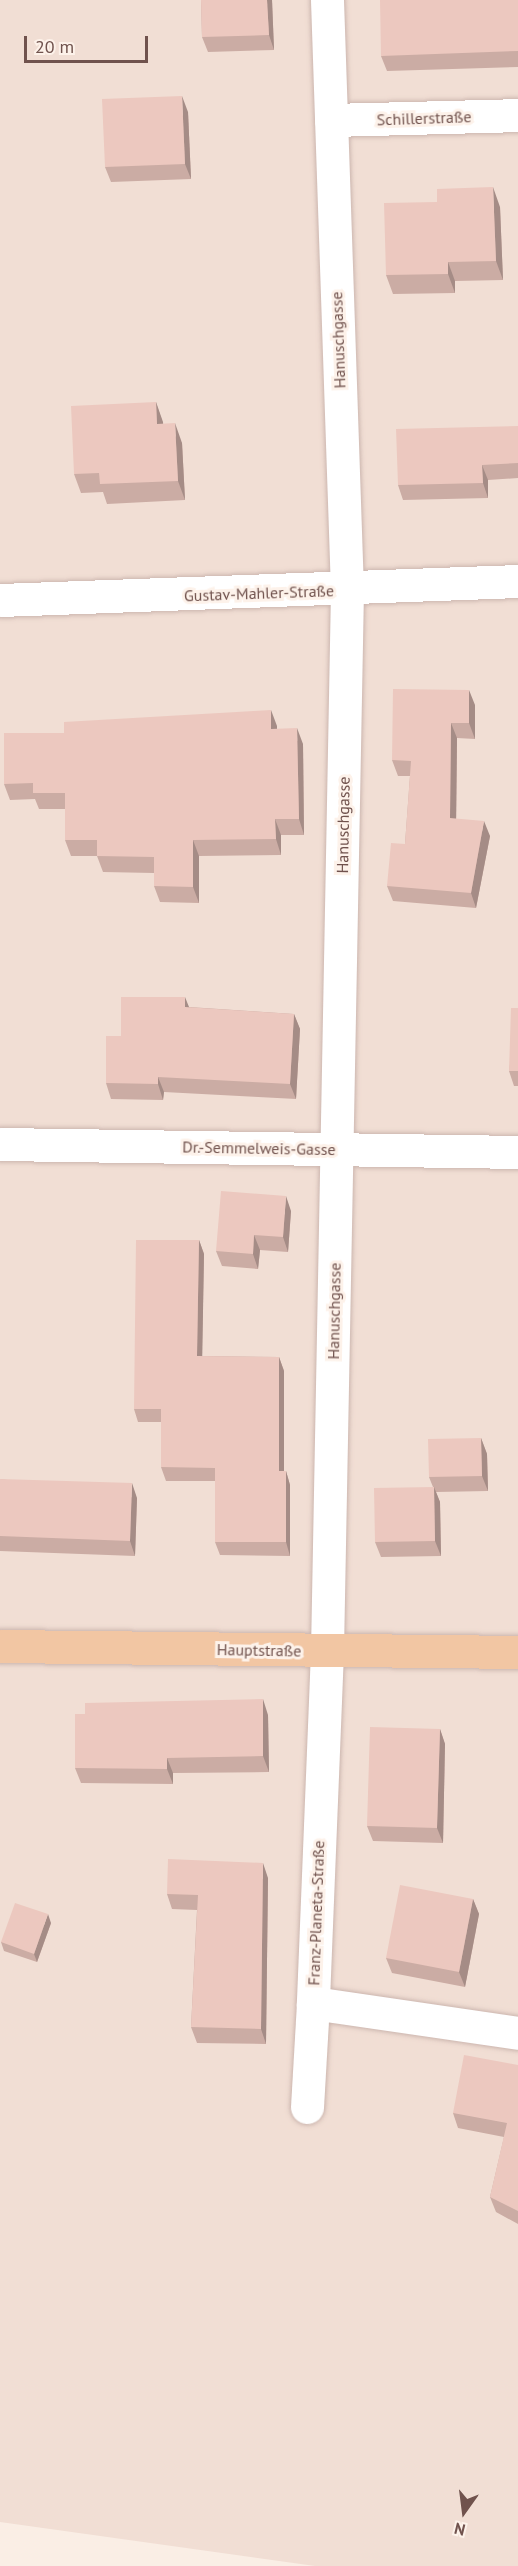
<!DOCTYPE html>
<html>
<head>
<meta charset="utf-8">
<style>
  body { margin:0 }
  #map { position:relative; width:518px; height:2566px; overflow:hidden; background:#faeee5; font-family:"PT Sans",sans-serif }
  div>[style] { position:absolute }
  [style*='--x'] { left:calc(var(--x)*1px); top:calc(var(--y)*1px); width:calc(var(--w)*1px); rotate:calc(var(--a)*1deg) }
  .residential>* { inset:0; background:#f1ded4 }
  .roads { filter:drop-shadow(0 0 2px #ccb6af) drop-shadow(0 0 2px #ccb6af) }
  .minor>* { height:33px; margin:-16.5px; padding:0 16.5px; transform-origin:16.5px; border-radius:16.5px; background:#fff }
  .primary>* { height:33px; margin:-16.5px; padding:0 16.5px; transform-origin:16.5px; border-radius:16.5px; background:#f2c6a3 }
  .wall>* { inset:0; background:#cbaca4 }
  .shaded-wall>* { inset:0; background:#a58c86 }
  .building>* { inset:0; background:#ecc8bf }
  span { translate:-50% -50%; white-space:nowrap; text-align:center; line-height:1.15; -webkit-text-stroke:6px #fdf2ea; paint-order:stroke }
  .street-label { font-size:16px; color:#70524d }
  .north { position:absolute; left:434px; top:2482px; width:60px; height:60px; -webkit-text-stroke:4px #fdf2ea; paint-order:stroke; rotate:194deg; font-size:16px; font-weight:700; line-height:24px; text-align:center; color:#70524d }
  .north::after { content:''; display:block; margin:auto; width:21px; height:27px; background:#70524d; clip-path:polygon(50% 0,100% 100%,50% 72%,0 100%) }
  .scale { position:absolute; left:24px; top:36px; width:124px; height:27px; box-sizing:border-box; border:3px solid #70524d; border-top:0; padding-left:8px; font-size:18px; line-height:21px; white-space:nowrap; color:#70524d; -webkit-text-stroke:4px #fdf2ea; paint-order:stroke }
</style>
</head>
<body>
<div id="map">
  <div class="residential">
    <i style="clip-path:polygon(0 0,518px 0,518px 2566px,315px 2566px,0 2522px)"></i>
  </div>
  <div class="roads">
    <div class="minor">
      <i style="--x:327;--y:0;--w:590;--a:88.06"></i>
      <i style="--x:347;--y:590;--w:1061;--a:91.08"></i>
      <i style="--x:327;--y:1651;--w:352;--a:92.3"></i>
      <i style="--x:313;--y:2003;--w:207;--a:8.3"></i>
      <i style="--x:331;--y:120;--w:187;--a:-1.5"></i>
      <i style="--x:0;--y:600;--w:518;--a:-2.1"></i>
      <i style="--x:0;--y:1144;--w:518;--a:0.88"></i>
      <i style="--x:307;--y:2107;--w:104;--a:-86.7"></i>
    </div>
    <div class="primary">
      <i style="--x:0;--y:1646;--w:518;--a:0.66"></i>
    </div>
  </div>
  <div class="wall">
    <i style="clip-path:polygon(201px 0,272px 0,274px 50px,208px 52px,202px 37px)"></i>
    <i style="clip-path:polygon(518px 0,518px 67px,387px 71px,381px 56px)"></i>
    <i style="clip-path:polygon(188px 112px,191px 179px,111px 182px,105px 167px)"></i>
    <i style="clip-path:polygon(500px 207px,503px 280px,455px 281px,455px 293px,393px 294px,386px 275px)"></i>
    <i style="clip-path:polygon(156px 402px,163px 424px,182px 443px,185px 500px,107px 504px,103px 492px,81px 493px,74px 474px)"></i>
    <i style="clip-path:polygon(518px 426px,518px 478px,488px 480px,488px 498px,403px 500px,398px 485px)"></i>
    <i style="clip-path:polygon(475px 705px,475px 739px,457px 738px,456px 819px,490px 836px,476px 908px,393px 901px,387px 886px,405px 844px,410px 776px,398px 776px,392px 760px)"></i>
    <i style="clip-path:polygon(277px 726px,277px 729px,303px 744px,304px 835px,281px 835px,281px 855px,199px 856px,199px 903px,160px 902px,154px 886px,154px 873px,103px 872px,97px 856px,71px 856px,65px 840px,65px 809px,39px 809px,35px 799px,10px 800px,4px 784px,64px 733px)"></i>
    <i style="clip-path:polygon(189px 1007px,294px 1014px,300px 1029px,296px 1099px,164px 1092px,163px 1100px,111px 1099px,106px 1083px,121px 1036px)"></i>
    <i style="clip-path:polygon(518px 1008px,518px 1086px,514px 1086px,509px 1071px)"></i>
    <i style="clip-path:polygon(291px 1211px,288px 1252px,260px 1250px,258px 1269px,222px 1266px,216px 1251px)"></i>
    <i style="clip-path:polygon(199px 1240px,204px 1254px,202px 1356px,279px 1357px,284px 1371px,284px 1471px,286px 1471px,290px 1485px,290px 1556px,220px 1555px,215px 1542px,215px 1481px,166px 1481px,161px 1467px,161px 1422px,138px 1422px,134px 1409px)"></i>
    <i style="clip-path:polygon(481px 1438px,487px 1454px,488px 1491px,436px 1492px,440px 1502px,441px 1556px,381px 1557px,375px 1542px,433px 1487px,429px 1477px)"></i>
    <i style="clip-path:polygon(0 1479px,137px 1498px,135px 1556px,0 1551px)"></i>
    <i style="clip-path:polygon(268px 1715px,269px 1772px,173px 1773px,173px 1784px,81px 1783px,75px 1768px)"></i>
    <i style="clip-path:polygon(440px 1729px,445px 1744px,443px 1843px,373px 1841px,367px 1826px)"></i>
    <i style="clip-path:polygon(268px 1878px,266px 2044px,197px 2043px,191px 2027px,197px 1910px,172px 1909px,167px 1894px)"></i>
    <i style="clip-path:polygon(473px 1899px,479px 1914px,465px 1987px,392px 1973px,386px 1958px)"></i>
    <i style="clip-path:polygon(51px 1923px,37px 1962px,4px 1951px,1px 1942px)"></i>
    <i style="clip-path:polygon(518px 2065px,518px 2224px,496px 2212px,490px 2197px,504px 2137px,458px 2128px,453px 2113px)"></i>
  </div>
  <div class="shaded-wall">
    <i style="clip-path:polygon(267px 0,272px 0,274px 50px,269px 35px)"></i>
    <i style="clip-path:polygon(182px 96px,188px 112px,191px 179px,185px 164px)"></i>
    <i style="clip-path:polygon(493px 187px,500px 207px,503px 280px,496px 261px)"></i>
    <i style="clip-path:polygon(448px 262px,455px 281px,455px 293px,448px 274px)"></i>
    <i style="clip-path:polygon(156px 402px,163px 422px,164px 443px,157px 424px)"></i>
    <i style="clip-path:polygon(175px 423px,182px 443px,185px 500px,178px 481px)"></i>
    <i style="clip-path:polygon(482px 465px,488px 480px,488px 498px,483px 483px)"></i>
    <i style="clip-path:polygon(469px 690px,475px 705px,475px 739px,469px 723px)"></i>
    <i style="clip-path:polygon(271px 710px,277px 726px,277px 745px,271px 729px)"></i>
    <i style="clip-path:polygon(451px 723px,457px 738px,456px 833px,450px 818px)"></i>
    <i style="clip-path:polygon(297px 728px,303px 744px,304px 835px,299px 819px)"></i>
    <i style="clip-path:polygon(275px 819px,281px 835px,281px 855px,276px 839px)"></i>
    <i style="clip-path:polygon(484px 821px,490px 836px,476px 908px,471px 893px)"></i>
    <i style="clip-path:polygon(193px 840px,199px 856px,199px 903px,193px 887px)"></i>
    <i style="clip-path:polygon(185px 997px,191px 1012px,185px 1007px)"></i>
    <i style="clip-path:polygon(294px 1014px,300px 1029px,296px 1099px,290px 1084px)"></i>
    <i style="clip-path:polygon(158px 1077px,164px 1092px,163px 1100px,158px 1084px)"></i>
    <i style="clip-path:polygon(286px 1196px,291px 1211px,288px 1252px,283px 1237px)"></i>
    <i style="clip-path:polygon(254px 1235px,260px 1250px,258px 1269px,253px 1254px)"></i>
    <i style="clip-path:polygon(199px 1240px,204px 1254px,202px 1370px,197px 1356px)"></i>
    <i style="clip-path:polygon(279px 1357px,284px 1371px,284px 1485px,279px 1471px)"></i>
    <i style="clip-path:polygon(481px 1438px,487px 1454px,488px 1491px,482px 1476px)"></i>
    <i style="clip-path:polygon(286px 1471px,290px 1485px,290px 1556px,286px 1542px)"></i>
    <i style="clip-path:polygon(132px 1483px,137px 1498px,135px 1556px,130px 1541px)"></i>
    <i style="clip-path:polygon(434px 1487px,440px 1502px,441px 1556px,435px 1541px)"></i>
    <i style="clip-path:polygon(263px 1699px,268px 1715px,269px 1772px,263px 1756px)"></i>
    <i style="clip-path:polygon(440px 1729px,445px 1744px,443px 1843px,437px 1828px)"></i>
    <i style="clip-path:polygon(167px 1758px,173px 1773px,173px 1784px,167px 1769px)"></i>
    <i style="clip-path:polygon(263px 1863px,268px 1878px,266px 2044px,261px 2029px)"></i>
    <i style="clip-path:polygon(473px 1899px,479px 1914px,465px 1987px,459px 1972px)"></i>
    <i style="clip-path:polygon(48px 1914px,51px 1923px,37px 1962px,34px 1954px)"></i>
  </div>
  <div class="building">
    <i style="clip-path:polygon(201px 0,267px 0,269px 35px,202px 37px)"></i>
    <i style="clip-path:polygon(380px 0,518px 0,518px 51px,381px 56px)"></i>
    <i style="clip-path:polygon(182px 96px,185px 164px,105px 167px,102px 99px)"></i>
    <i style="clip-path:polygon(493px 187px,496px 261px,448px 262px,448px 274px,386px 275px,384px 203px,437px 202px,437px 189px)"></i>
    <i style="clip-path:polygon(156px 402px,157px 424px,175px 423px,178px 481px,100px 484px,99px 473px,74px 474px,71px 406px)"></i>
    <i style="clip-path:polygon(518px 426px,518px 463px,482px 465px,483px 483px,398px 485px,396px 429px)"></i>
    <i style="clip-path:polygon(393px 689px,469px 690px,469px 723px,451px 723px,450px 818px,484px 821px,471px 893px,387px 886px,391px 843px,405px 844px,411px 761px,392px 760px)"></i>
    <i style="clip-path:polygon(271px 710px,271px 729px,297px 728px,299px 819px,275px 819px,276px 839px,193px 840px,193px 887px,154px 886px,154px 857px,97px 856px,97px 840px,65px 840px,65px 793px,33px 793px,33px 783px,4px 784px,4px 733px,64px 733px,64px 722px)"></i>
    <i style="clip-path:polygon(121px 997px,185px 997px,185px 1007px,294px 1014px,290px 1084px,158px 1077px,158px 1084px,106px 1083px,106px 1036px,121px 1036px)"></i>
    <i style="clip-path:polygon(511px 1008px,518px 1008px,518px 1071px,509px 1071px)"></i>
    <i style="clip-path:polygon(221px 1191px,286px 1196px,283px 1237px,254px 1235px,253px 1254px,216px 1251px)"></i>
    <i style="clip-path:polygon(136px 1240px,199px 1240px,197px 1356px,279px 1357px,279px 1471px,286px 1471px,286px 1542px,215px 1542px,215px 1468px,161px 1467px,161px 1409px,134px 1409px)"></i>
    <i style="clip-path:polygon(481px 1438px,482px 1476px,429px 1477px,428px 1439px)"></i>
    <i style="clip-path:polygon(0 1479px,132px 1483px,130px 1541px,0 1536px)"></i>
    <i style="clip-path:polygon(434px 1487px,435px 1541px,375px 1542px,374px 1488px)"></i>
    <i style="clip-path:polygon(263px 1699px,263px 1756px,167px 1758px,167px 1769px,75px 1768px,75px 1714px,85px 1714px,85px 1703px)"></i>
    <i style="clip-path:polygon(370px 1727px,440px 1729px,437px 1828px,367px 1826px)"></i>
    <i style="clip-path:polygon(168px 1859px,263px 1863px,261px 2029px,191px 2027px,198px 1895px,167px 1894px)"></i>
    <i style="clip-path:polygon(400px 1885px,473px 1899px,459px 1972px,386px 1958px)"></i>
    <i style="clip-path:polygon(15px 1903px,48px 1914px,34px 1954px,1px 1942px)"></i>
    <i style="clip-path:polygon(464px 2055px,518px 2065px,518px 2211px,490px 2197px,507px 2123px,453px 2113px)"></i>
  </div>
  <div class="street-label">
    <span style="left:424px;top:118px;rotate:-2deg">Schillerstraße</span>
    <span style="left:338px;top:340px;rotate:-92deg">Hanuschgasse</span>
    <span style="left:259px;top:593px;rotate:-2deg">Gustav-Mahler-Straße</span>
    <span style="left:343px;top:825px;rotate:-89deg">Hanuschgasse</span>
    <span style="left:259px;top:1148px;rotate:1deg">Dr.-Semmelweis-Gasse</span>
    <span style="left:334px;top:1311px;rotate:-89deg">Hanuschgasse</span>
    <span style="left:259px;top:1650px;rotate:1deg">Hauptstraße</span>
    <span style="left:316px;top:1913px;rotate:-88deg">Franz-Planeta-Straße</span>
  </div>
  <div class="north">N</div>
  <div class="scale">20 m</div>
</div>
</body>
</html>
